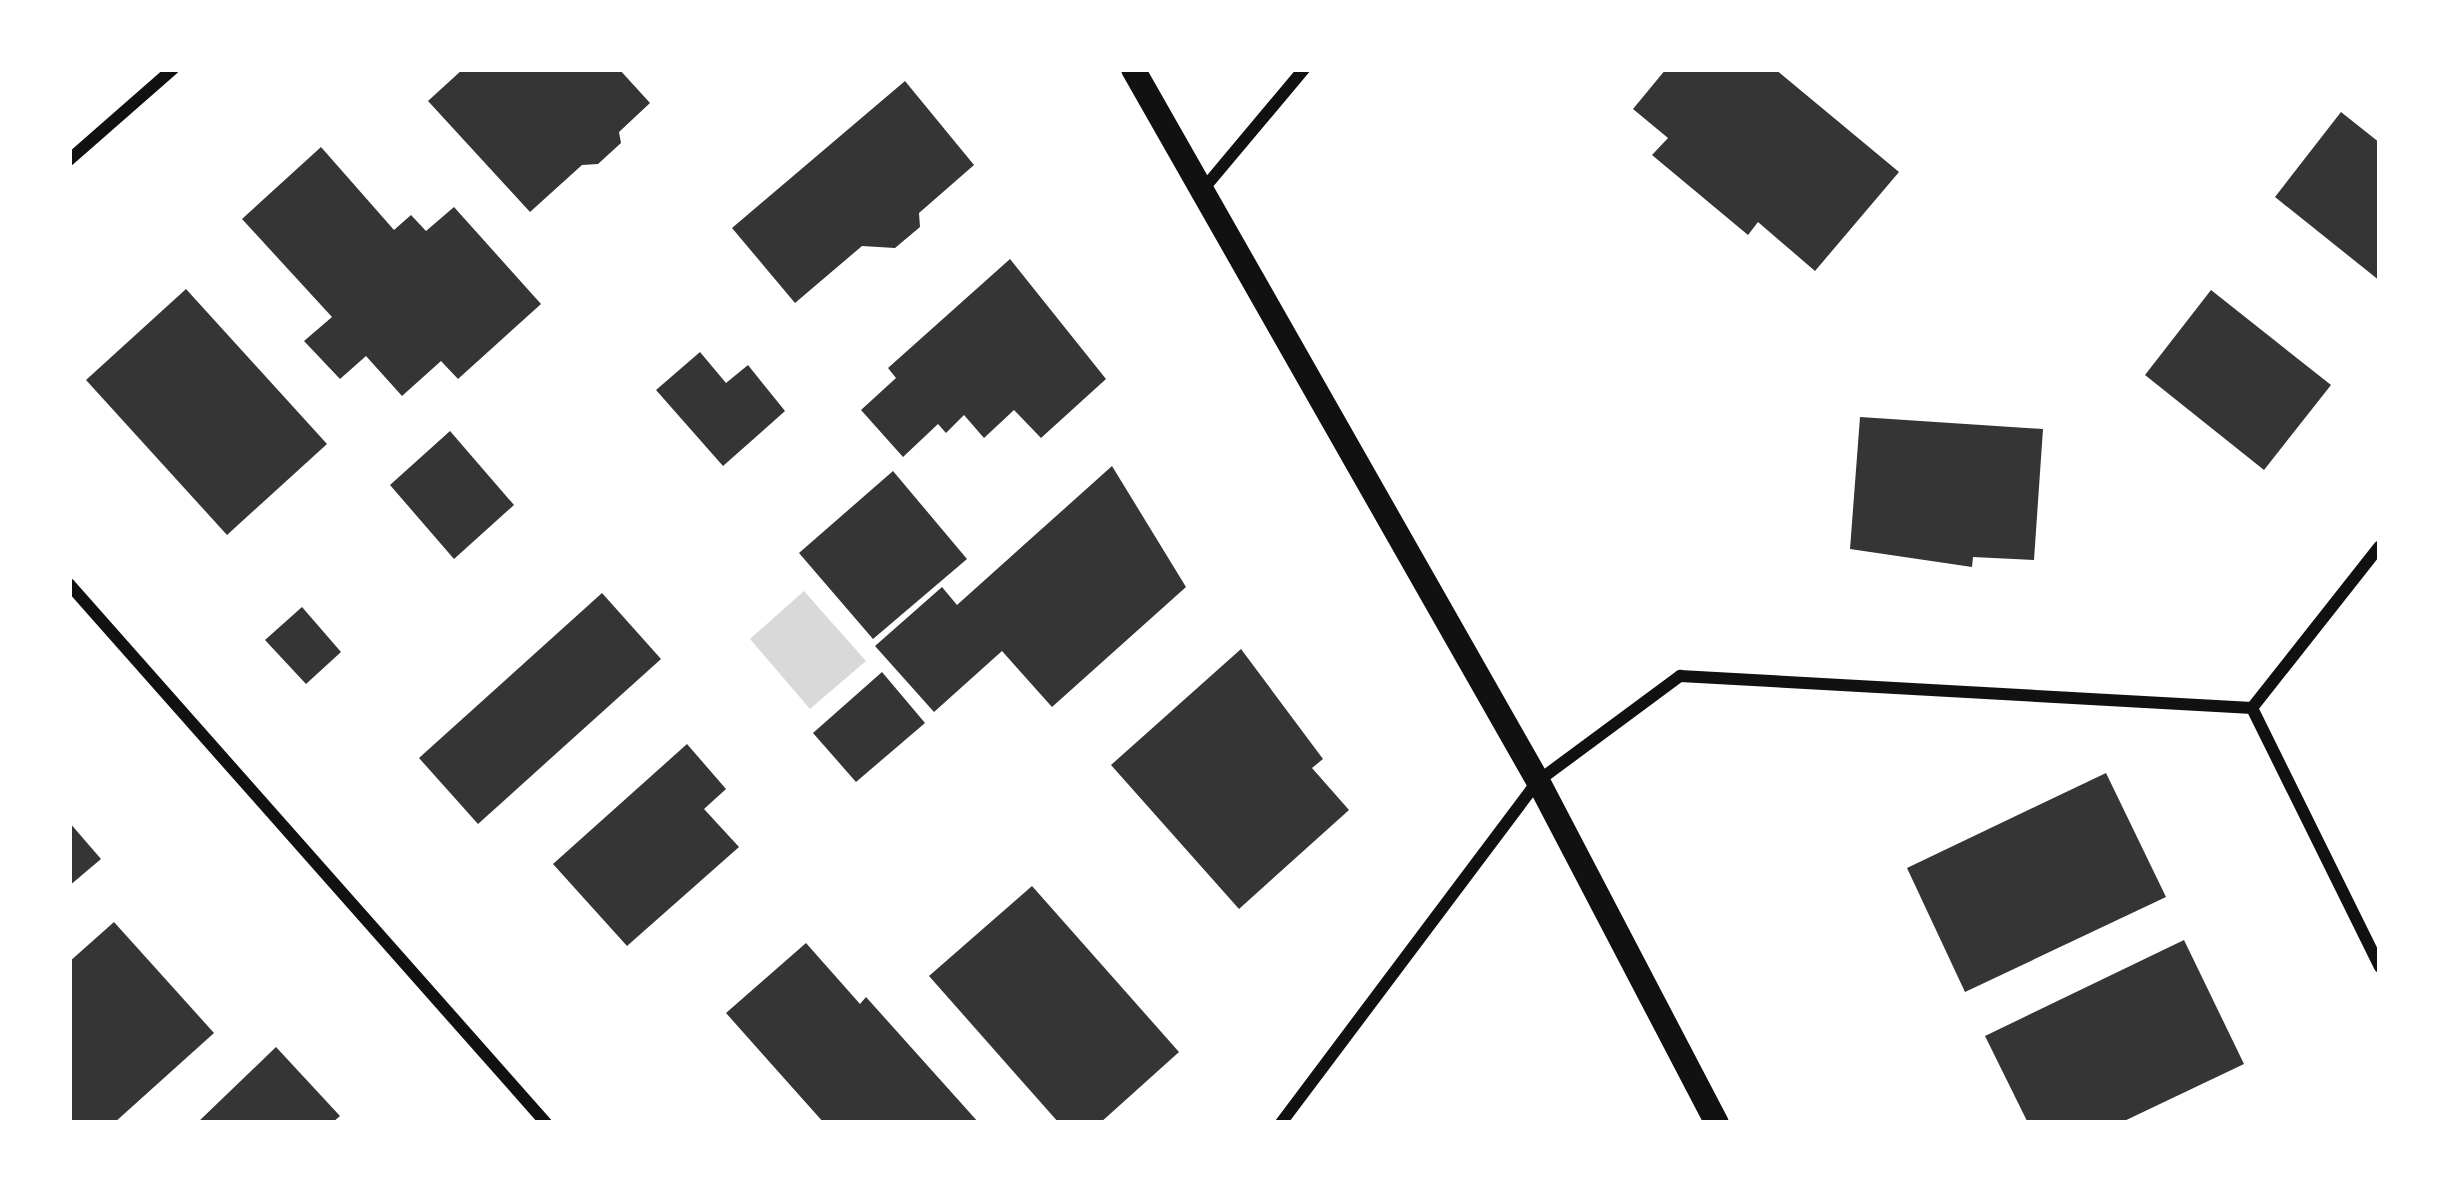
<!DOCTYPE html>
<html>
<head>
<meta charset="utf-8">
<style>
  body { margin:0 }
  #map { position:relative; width:2449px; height:1192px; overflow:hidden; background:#fff; font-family:"PT Sans",sans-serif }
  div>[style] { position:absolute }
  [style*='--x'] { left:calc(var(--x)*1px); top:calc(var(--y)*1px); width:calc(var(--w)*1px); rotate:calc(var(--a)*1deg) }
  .water>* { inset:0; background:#d9d9d9 }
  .building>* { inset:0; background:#353535 }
  .minor>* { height:12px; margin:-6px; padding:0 6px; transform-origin:6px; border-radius:6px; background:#111 }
  .secondary>* { height:24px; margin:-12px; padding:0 12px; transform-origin:12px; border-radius:12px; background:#111 }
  span { translate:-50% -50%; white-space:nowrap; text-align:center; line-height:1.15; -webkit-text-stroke:10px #fff; paint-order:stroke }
  .frame { position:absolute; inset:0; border:72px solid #fff; pointer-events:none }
</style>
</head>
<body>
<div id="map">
  <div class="water">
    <i style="clip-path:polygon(804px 591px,866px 661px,810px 709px,750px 639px)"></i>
  </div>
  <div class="building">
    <i style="clip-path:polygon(463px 69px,619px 69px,650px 103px,619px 132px,621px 143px,598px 164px,582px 165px,530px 212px,428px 101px)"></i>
    <i style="clip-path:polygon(1666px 69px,1775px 69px,1899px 172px,1815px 271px,1758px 222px,1748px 235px,1652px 155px,1668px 138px,1633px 109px)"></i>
    <i style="clip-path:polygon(905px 81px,974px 165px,919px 213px,920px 227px,895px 248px,862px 246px,795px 303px,732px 228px)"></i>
    <i style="clip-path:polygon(2341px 112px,2380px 143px,2380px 281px,2275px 197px)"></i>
    <i style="clip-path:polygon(321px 147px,394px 230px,411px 215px,426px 231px,454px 207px,541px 304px,458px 379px,441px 361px,402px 396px,366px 356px,340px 379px,304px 341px,332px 317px,242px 219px)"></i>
    <i style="clip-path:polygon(1010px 259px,1106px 379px,1041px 438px,1014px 410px,984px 438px,964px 415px,946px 433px,938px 424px,903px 457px,861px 410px,896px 378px,888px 368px)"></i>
    <i style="clip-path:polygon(186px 289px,327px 444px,227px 535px,86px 380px)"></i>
    <i style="clip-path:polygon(2211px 290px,2331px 385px,2264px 470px,2145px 375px)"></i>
    <i style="clip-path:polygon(700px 352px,726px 383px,748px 365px,785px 411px,723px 466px,656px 390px)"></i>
    <i style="clip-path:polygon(1860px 417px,2043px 429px,2034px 560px,1973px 557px,1972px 567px,1850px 549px)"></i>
    <i style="clip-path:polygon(450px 431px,514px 505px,454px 559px,390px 485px)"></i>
    <i style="clip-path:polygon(1112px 466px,1186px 587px,1052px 707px,1002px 651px,934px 712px,875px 646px,942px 587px,957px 605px)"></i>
    <i style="clip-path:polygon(893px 471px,967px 559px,873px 639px,799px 553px)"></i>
    <i style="clip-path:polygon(602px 593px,661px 659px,478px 824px,419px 758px)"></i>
    <i style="clip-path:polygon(302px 607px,341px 652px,306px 684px,265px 640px)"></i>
    <i style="clip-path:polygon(1241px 649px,1323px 759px,1312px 768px,1349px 810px,1239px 909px,1111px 765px)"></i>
    <i style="clip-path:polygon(882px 672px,925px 723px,856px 782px,813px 733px)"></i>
    <i style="clip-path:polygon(687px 744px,726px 789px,704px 809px,739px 847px,627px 946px,553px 864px)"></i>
    <i style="clip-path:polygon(2106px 773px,2166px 897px,1965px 992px,1907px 868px)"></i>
    <i style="clip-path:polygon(69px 822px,101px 859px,69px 886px)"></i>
    <i style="clip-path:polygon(1032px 886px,1179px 1052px,1100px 1123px,1059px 1123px,929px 976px)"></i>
    <i style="clip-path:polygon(114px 922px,214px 1033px,114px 1123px,69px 1123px,69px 962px)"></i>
    <i style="clip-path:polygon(2184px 940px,2244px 1064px,2120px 1123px,2028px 1123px,1985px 1036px)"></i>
    <i style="clip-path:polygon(806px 943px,860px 1004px,866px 997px,979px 1123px,824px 1123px,726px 1013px)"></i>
    <i style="clip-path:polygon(276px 1047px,340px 1116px,332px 1123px,197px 1123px)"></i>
  </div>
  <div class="minor">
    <i style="--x:69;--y:160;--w:138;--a:-41.2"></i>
    <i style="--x:1200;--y:193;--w:162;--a:-50"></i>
    <i style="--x:69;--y:584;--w:720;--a:48.49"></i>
    <i style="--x:2252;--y:708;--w:289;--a:63.7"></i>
    <i style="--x:2252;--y:708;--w:206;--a:-51.7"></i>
    <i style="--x:1281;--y:1123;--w:428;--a:-53.1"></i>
    <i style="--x:1538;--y:781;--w:177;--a:-36.5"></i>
    <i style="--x:1680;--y:676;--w:573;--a:3.2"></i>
  </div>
  <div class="secondary">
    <i style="--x:1133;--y:69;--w:819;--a:60.37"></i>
    <i style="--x:1538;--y:781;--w:386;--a:62.4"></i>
  </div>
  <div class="frame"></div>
</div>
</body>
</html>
